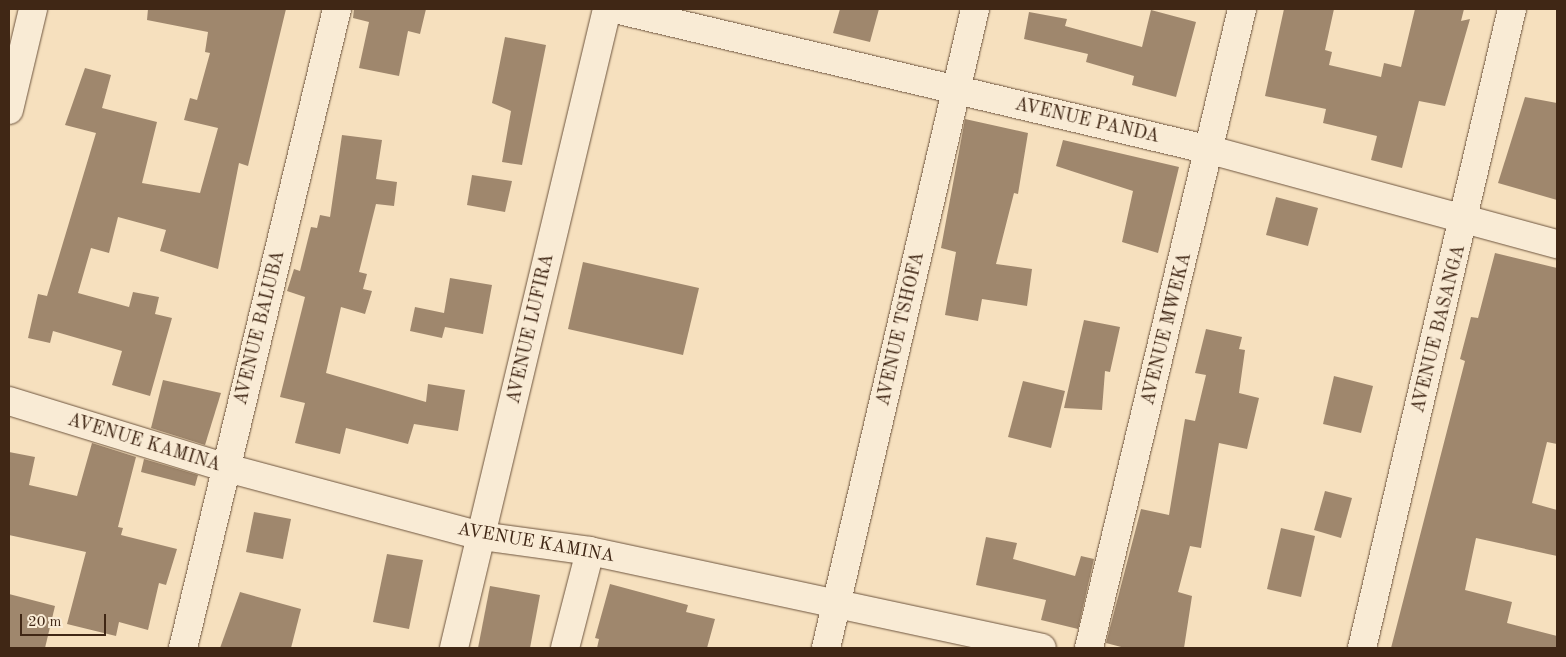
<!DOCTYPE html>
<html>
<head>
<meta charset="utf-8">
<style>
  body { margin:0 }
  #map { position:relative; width:1566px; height:657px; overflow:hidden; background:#f6e0be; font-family:"Old Standard TT",serif }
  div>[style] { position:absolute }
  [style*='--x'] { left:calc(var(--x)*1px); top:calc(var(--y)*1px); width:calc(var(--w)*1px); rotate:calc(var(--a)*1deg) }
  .building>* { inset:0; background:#9f876d }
  .roads { filter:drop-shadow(0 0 1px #6e553f) drop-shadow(0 0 1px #6e553f) }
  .minor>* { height:28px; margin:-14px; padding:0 14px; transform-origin:14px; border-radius:14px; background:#f9ebd5 }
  span { translate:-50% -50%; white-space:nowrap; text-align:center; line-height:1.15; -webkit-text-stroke:4.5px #f9ebd5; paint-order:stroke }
  .street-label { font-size:18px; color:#402715 }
  .frame { position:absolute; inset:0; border:10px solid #402715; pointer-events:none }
  .scale { position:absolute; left:20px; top:614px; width:86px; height:22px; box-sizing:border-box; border:2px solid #402715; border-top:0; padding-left:6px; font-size:15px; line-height:18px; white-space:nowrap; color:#402715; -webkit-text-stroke:4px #f9ebd5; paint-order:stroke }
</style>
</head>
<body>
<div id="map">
  <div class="building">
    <i style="clip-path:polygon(148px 9px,286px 9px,248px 166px,239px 163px,218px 269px,160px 251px,166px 230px,118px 217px,109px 253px,91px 248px,78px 293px,129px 307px,133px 292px,159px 297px,155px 314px,172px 318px,150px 396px,112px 385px,122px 351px,53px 331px,50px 343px,28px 338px,38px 294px,47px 296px,96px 133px,65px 125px,85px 68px,111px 75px,102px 108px,157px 122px,142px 183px,200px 193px,218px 128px,184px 120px,190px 98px,197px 100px,210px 53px,205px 52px,208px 32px,147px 20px)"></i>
    <i style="clip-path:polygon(354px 9px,426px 9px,420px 34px,408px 31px,399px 76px,359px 68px,369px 22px,353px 18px)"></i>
    <i style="clip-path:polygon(840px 9px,879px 9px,870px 42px,833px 33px)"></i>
    <i style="clip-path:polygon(1284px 9px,1334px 9px,1325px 50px,1332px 52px,1329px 65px,1381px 77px,1384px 63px,1401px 67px,1415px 9px,1464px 9px,1461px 21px,1470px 19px,1445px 106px,1419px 101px,1402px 168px,1371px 160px,1377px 136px,1323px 123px,1326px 109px,1265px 96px)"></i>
    <i style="clip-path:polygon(1151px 10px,1196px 22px,1176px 97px,1132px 85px,1134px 76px,1086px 62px,1088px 54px,1024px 39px,1029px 12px,1067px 19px,1065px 26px,1142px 47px)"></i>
    <i style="clip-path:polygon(505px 37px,546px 45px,522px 165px,502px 162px,511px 111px,492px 103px)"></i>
    <i style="clip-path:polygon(1525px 97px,1557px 103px,1557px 200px,1498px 183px)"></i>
    <i style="clip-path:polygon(965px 119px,1028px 133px,1018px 194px,1014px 193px,996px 264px,1032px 269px,1027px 306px,982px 299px,978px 321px,945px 315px,956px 252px,941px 248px)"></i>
    <i style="clip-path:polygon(342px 135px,382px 140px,376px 179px,397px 182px,394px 206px,376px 204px,359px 272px,367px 274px,363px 289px,372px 291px,365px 314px,341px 307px,326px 373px,426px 402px,428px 384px,465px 390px,458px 431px,414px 424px,408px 444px,346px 428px,340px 454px,295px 443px,305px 403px,280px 397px,305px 297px,287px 291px,294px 269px,300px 271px,311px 227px,317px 228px,320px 215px,330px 217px)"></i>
    <i style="clip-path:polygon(1063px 140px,1179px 167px,1158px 253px,1122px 242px,1133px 191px,1056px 166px)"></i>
    <i style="clip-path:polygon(472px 175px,512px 181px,505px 212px,467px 205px)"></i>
    <i style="clip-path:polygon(1276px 197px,1318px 208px,1308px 246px,1266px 235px)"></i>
    <i style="clip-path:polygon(1495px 253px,1557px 268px,1557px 444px,1547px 442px,1532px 503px,1557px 510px,1557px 556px,1476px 538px,1465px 590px,1512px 602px,1507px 623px,1557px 636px,1557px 648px,1391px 648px,1465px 361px,1460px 359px,1471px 317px,1478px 318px)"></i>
    <i style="clip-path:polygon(583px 262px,699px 288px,683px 355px,568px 329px)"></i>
    <i style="clip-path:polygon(450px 278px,492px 285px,483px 334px,445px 327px,442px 338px,410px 331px,415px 307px,444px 313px)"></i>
    <i style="clip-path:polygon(1084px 320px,1120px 327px,1110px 372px,1105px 371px,1102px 410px,1064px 408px)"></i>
    <i style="clip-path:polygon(1206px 329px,1242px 337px,1239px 349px,1245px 350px,1239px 393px,1259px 398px,1247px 449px,1219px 443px,1201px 548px,1190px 546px,1178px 592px,1192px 596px,1184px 648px,1125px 648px,1106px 643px,1141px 509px,1169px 515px,1185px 419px,1195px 421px,1206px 375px,1195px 373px)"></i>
    <i style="clip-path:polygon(1334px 376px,1373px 386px,1361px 433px,1323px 424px)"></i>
    <i style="clip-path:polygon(163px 380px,221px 393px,205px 445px,151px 428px)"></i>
    <i style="clip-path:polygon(1023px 381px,1065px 391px,1051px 448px,1008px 437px)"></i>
    <i style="clip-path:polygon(92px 443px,136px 457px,118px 527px,123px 528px,121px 535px,177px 549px,166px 585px,159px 583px,148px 630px,119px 622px,116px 636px,67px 624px,86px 552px,9px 535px,9px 452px,35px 457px,29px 485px,77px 496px)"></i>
    <i style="clip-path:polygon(144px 459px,198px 475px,195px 486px,141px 472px)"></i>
    <i style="clip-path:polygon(1325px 491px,1352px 498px,1341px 538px,1314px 530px)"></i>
    <i style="clip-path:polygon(254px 512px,291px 519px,283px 559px,246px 552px)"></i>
    <i style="clip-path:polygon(1281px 528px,1315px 536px,1301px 597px,1267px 589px)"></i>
    <i style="clip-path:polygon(986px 537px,1017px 543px,1013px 559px,1075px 576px,1081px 556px,1094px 559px,1078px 629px,1041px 620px,1046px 600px,976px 585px)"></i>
    <i style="clip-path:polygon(387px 554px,423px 560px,409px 629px,373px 622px)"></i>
    <i style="clip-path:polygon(610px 584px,688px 605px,686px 612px,715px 619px,707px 648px,597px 648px,599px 639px,595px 638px)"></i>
    <i style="clip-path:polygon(490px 586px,540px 595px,530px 648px,478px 648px)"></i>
    <i style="clip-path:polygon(240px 592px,301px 609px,291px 648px,220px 648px)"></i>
    <i style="clip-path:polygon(9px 594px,55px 606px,45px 648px,9px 648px)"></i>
  </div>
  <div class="roads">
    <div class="minor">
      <i style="--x:615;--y:9;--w:611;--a:13.33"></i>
      <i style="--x:1210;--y:150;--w:360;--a:15.2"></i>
      <i style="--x:9;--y:110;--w:104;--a:-76.6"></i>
      <i style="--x:9;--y:401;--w:228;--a:17.1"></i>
      <i style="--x:227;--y:468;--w:263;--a:15"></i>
      <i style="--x:481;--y:536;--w:110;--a:7.8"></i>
      <i style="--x:590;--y:551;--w:462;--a:12.1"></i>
      <i style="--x:183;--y:648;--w:657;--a:-76.45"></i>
      <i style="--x:454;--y:648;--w:657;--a:-76.53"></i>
      <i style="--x:565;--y:648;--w:100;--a:-75.5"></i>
      <i style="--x:826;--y:648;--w:656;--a:-76.87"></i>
      <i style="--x:1089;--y:648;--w:657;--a:-76.53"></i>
      <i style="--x:1362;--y:648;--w:656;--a:-76.79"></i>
    </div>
  </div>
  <div class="street-label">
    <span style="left:1087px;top:121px;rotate:13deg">AVENUE PANDA</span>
    <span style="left:260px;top:328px;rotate:-76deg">AVENUE BALUBA</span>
    <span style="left:531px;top:329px;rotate:-77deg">AVENUE LUFIRA</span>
    <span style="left:901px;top:329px;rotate:-77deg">AVENUE TSHOFA</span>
    <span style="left:1167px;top:329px;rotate:-76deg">AVENUE MWEKA</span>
    <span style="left:1439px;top:329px;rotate:-76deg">AVENUE BASANGA</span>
    <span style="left:144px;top:443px;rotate:17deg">AVENUE KAMINA</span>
    <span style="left:536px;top:543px;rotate:10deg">AVENUE KAMINA</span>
  </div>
  <div class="frame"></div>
  <div class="scale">20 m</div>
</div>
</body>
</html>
